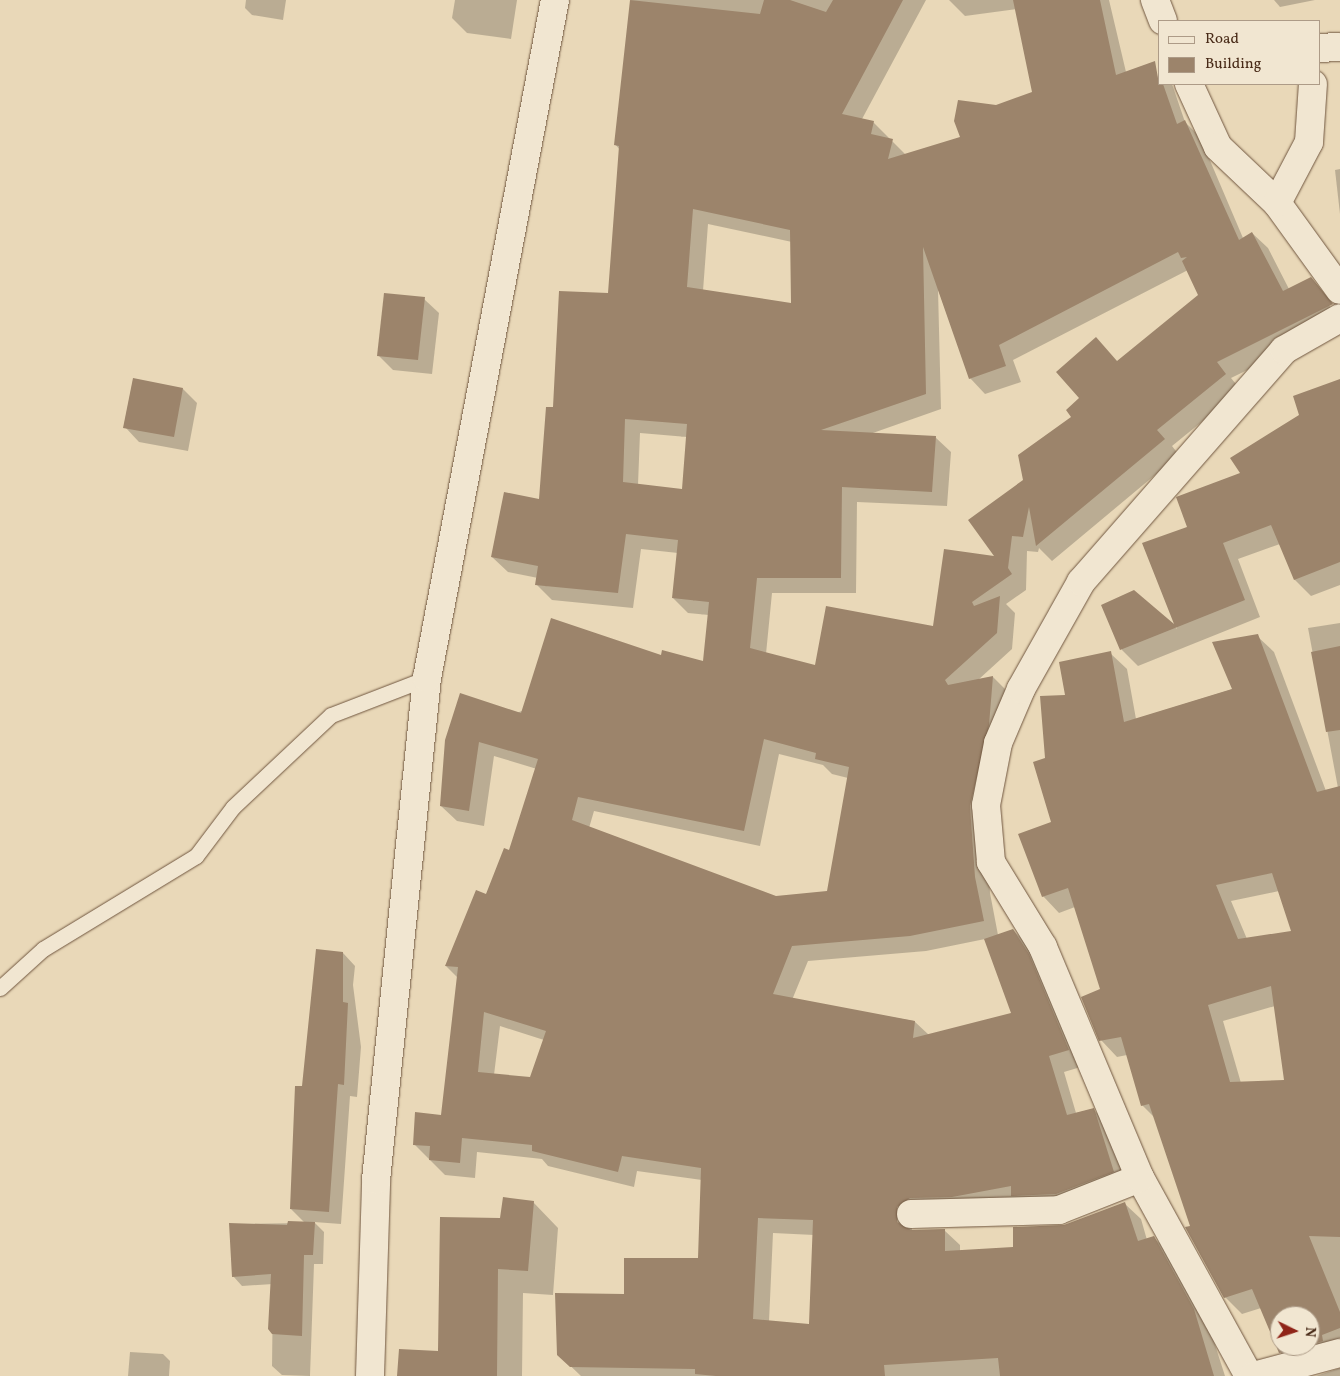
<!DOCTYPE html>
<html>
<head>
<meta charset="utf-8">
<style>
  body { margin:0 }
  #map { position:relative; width:1340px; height:1376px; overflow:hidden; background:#e9d8b8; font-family:Vollkorn,serif }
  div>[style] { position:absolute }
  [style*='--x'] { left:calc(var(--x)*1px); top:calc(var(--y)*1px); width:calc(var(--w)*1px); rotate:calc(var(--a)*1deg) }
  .shadow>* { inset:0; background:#0003 }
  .building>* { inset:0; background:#9c846b }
  .roads { filter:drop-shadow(0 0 1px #70563f) drop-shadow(0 0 1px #70563f) }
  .service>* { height:15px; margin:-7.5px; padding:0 7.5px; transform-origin:7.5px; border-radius:7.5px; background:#f1e6d1 }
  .minor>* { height:28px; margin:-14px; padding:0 14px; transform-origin:14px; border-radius:14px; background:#f1e6d1 }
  span { translate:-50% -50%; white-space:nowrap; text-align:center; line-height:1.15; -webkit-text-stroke:5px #f1e6d1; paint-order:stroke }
  .legend { position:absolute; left:1158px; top:20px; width:162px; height:65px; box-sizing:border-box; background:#f1e6d1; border:1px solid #ad9b87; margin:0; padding:6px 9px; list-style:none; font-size:15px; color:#482a17 }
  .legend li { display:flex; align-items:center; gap:10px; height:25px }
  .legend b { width:25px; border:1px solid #ad9b87 }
  .north { position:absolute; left:1270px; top:1306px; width:50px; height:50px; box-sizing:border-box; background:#f1e6d1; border:1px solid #ad9b87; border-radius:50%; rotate:94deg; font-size:14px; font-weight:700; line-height:20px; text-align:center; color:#482a17 }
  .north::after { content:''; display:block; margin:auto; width:18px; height:22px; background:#8f2418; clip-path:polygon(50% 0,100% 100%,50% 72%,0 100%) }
</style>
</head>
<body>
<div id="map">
  <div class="shadow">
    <i style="clip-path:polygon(246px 0,286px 0,283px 20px,252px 15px,245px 8px)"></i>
    <i style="clip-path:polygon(455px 0,517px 0,511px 39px,467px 33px,452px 18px)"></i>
    <i style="clip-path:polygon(evenodd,631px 0,926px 0,862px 119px,873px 122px,906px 155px,962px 137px,996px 106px,1034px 93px,1017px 9px,965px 16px,949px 0,1109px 0,1126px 72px,1154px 62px,1159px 84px,1172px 84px,1185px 122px,1200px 137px,1243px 238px,1252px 233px,1268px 248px,1289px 289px,1324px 295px,1339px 325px,1231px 378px,1241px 390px,1172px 446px,1179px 455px,1052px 561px,1039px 548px,1038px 552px,1027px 551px,1026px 590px,1006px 604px,1015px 613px,1012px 649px,978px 680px,993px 677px,1008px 692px,985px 822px,990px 893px,998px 935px,1013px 930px,1029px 946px,1084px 1066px,1064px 1072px,1076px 1113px,1093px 1109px,1109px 1125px,1129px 1187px,912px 1223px,912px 1231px,944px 1230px,960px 1245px,960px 1252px,1015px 1249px,1125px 1204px,1141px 1219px,1147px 1240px,1154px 1238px,1170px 1253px,1209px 1326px,1225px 1376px,581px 1376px,558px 1354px,625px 1295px,699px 1260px,702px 1180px,637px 1171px,634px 1187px,548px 1166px,542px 1159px,477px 1152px,475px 1178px,445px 1175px,414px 1144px,443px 1116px,458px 978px,446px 966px,510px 852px,537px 769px,494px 756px,484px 826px,457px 821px,441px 806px,446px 740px,662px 657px,704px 663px,709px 615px,688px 613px,673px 598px,678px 553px,641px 549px,633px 608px,552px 600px,537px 585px,538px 578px,508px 572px,492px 557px,540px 501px,554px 409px,609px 295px,620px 150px,615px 144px,631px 0,708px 224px,792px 242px,792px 304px,703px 291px,708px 224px,631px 0,1188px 270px,1200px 296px,1118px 362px,1073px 417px,1025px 480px,997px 558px,934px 628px,816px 667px,766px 654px,772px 593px,856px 593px,857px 502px,947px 506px,951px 452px,935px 437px,870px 434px,941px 409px,938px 289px,970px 378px,985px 394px,1021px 382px,1013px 360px,1188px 270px,631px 0,640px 433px,687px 437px,683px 491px,638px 485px,640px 433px,631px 0,779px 754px,823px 765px,832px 774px,848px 778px,828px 892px,776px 897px,589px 828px,594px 811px,760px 846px,779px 754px,631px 0,985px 939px,1013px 1014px,929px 1035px,914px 1021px,792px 1000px,808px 961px,926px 951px,985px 939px,631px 0,500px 1026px,544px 1040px,531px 1078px,494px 1075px,500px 1026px,631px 0,773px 1233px,814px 1235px,810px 1326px,769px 1322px,773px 1233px)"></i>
    <i style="clip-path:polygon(1274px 0,1315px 0,1280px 7px)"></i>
    <i style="clip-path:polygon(1340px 169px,1340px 214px,1335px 170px)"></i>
    <i style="clip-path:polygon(424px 299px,439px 313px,432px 374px,393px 370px,378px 355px)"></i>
    <i style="clip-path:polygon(134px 379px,183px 389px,197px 403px,188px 451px,139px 442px,125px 427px)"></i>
    <i style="clip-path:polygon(1340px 380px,1340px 585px,1311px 596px,1295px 580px,1280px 544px,1238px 559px,1260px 617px,1138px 666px,1122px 650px,1103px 605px,1134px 592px,1177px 629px,1143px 544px,1189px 527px)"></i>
    <i style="clip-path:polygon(evenodd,1340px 623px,1340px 1358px,1296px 1369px,1280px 1352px,1261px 1308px,1242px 1314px,1225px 1297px,1192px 1227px,1155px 1118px,1142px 1105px,1127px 1055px,1117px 1057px,1101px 1040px,1102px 990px,1075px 907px,1059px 913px,1043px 896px,1053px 823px,1047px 759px,1067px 696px,1110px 653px,1127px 669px,1136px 719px,1233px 689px,1257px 636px,1274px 652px,1326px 791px,1338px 788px,1308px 628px,1340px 623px,1279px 891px,1293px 932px,1247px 939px,1231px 901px,1279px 891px,1340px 623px,1275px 1006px,1286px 1081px,1241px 1083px,1223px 1021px,1275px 1006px,1340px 623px,1280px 1316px,1310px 1316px,1310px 1346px,1286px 1351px,1292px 1346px,1280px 1346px,1280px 1316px)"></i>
    <i style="clip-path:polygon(343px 953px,355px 966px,353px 985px,361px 1047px,357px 1097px,350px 1096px,341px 1224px,314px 1222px,324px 1232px,323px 1264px,314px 1264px,310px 1376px,282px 1375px,272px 1366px,273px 1284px,242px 1286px,233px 1276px,230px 1224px,305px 1223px,291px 1209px,303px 1088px)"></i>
    <i style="clip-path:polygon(533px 1202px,558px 1228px,553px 1295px,523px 1293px,522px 1376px,399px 1376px,439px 1352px,501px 1219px)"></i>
    <i style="clip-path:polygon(130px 1352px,163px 1354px,170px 1361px,169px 1376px,128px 1376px)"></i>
    <i style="clip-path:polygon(1340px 1368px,1340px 1376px,1316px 1376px)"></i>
  </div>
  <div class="building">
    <i style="clip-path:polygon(evenodd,630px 0,760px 14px,764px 0,790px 0,826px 12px,833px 0,903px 0,842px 114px,874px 121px,871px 134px,893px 139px,888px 159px,960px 137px,954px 121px,958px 100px,996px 105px,1032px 92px,1013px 0,1100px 0,1116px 75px,1155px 61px,1159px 84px,1163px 84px,1177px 124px,1185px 120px,1239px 240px,1252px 232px,1283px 291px,1311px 277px,1333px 304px,1217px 362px,1226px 374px,1157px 430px,1165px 439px,1036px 546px,1029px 507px,1023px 537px,1012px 536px,1008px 568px,1012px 574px,972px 602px,974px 606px,1000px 596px,997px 633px,945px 680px,948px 685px,993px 676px,989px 725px,970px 806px,975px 877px,984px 921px,910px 936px,792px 946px,773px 994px,915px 1021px,913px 1038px,1011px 1013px,984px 939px,1013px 929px,1029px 954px,1069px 1050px,1049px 1056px,1067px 1115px,1094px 1108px,1114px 1172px,1056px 1194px,1011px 1196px,1011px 1186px,952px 1197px,910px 1198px,897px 1207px,897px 1222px,911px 1230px,945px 1229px,945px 1251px,1013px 1247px,1013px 1227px,1064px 1225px,1125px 1202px,1138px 1241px,1154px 1236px,1194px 1309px,1214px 1376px,1000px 1376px,998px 1358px,884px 1365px,885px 1376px,716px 1376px,695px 1374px,695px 1369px,570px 1367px,557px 1355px,555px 1293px,624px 1294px,624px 1258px,698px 1258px,701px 1168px,622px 1156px,618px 1172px,532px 1151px,532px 1145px,462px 1138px,460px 1163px,429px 1160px,430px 1146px,413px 1145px,415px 1112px,441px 1115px,458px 967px,445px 966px,476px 890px,486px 894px,504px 848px,509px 850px,538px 759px,479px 742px,469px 811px,440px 806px,445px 740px,460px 693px,521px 713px,551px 618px,661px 655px,662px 650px,703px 661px,709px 602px,672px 598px,678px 540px,626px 534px,618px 593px,535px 585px,538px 566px,491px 557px,504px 492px,539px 499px,546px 407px,553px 407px,559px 291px,608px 293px,619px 146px,614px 145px,630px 0,693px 209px,790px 230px,791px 303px,687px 287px,693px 209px,630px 0,923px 247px,969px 379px,1006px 366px,999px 345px,1178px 252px,1181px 258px,1187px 257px,1182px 261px,1198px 295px,1117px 361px,1096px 337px,1056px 372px,1079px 398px,1066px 410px,1071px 417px,1018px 455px,1023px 480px,968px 520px,994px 556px,944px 549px,933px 626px,826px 606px,815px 665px,750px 648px,757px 578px,841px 578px,842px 487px,932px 492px,936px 436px,821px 430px,926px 394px,923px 247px,630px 0,625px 419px,687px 424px,682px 489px,623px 482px,625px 419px,630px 0,764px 739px,816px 753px,815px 759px,849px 767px,827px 891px,776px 896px,572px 820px,578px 797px,744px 831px,764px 739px,630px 0,484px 1012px,546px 1031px,530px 1077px,478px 1072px,484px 1012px,630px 0,758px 1218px,813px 1220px,809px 1324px,753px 1319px,758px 1218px)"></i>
    <i style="clip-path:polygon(384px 293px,425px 297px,418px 360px,377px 356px)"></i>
    <i style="clip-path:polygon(133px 378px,183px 388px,174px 437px,123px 428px)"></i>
    <i style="clip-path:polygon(1340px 379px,1340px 562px,1294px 580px,1271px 525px,1223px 543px,1245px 600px,1120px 650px,1101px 605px,1134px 590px,1174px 624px,1142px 543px,1187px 527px,1176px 497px,1240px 473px,1230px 458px,1299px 415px,1293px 396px)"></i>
    <i style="clip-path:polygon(evenodd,1258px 634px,1317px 792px,1340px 786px,1340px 1237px,1309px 1236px,1340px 1312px,1340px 1328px,1322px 1335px,1323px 1341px,1310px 1345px,1310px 1316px,1280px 1316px,1280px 1346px,1306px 1346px,1279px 1353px,1252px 1289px,1224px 1298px,1185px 1227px,1190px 1226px,1149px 1104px,1141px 1106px,1121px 1037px,1099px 1041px,1081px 997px,1100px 989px,1068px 888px,1042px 897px,1018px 834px,1051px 822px,1033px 762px,1045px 758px,1040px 696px,1065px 695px,1059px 662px,1111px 651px,1124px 722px,1232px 689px,1212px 642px,1258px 634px,1272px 873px,1291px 931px,1238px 939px,1216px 885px,1272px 873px,1258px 634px,1271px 986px,1284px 1080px,1230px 1082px,1208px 1005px,1271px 986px)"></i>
    <i style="clip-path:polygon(1340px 646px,1340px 730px,1326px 732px,1311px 652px)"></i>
    <i style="clip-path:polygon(316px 949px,343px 952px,343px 1002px,348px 1003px,344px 1085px,338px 1084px,329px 1212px,290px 1209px,295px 1086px,302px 1086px)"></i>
    <i style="clip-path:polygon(503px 1197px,534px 1201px,528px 1271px,498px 1269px,497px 1376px,397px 1376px,399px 1349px,438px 1351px,440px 1217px,500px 1218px)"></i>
    <i style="clip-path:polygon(288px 1221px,315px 1222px,313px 1255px,304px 1255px,302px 1336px,272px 1334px,268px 1329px,271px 1274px,232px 1277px,229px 1223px,287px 1225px)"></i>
  </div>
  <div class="roads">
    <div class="service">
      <i style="--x:0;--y:988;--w:58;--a:-42.2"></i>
      <i style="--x:43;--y:949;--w:179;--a:-31.3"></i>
      <i style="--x:196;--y:856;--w:61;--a:-52.9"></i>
      <i style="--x:233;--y:807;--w:134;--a:-43.2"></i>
      <i style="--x:331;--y:715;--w:103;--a:-21.1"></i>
    </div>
    <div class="minor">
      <i style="--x:1155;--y:0;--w:22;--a:69"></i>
      <i style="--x:1319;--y:48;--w:21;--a:-3"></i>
      <i style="--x:1189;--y:84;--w:69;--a:65.3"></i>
      <i style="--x:1218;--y:147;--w:81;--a:43.5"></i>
      <i style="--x:1277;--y:203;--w:107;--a:54.1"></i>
      <i style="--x:1277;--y:203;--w:69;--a:-62.3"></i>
      <i style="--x:1309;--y:142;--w:58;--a:-86.1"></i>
      <i style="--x:911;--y:1214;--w:148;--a:-1.5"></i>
      <i style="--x:1059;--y:1210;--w:87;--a:-21.6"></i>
      <i style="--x:370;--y:1376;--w:196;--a:-88.2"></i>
      <i style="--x:376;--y:1180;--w:505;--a:-84.2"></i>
      <i style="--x:427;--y:678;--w:690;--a:-79.31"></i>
      <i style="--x:1249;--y:1376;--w:226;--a:-118.8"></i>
      <i style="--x:1140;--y:1178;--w:251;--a:-112.8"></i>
      <i style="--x:1043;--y:947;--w:100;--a:-121.5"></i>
      <i style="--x:991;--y:862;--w:57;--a:-95"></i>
      <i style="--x:986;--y:805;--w:63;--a:-79"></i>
      <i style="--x:998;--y:743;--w:59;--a:-66.9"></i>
      <i style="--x:1021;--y:689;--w:123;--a:-60.7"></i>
      <i style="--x:1081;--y:582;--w:308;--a:-48.8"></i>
      <i style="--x:1284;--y:350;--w:64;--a:-29.7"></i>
      <i style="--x:1254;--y:1376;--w:89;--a:-15"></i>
    </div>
  </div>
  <ul class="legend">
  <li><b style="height:6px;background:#f1e6d1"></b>Road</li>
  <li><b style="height:14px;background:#9c846b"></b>Building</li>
  </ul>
  <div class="north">N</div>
</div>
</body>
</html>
